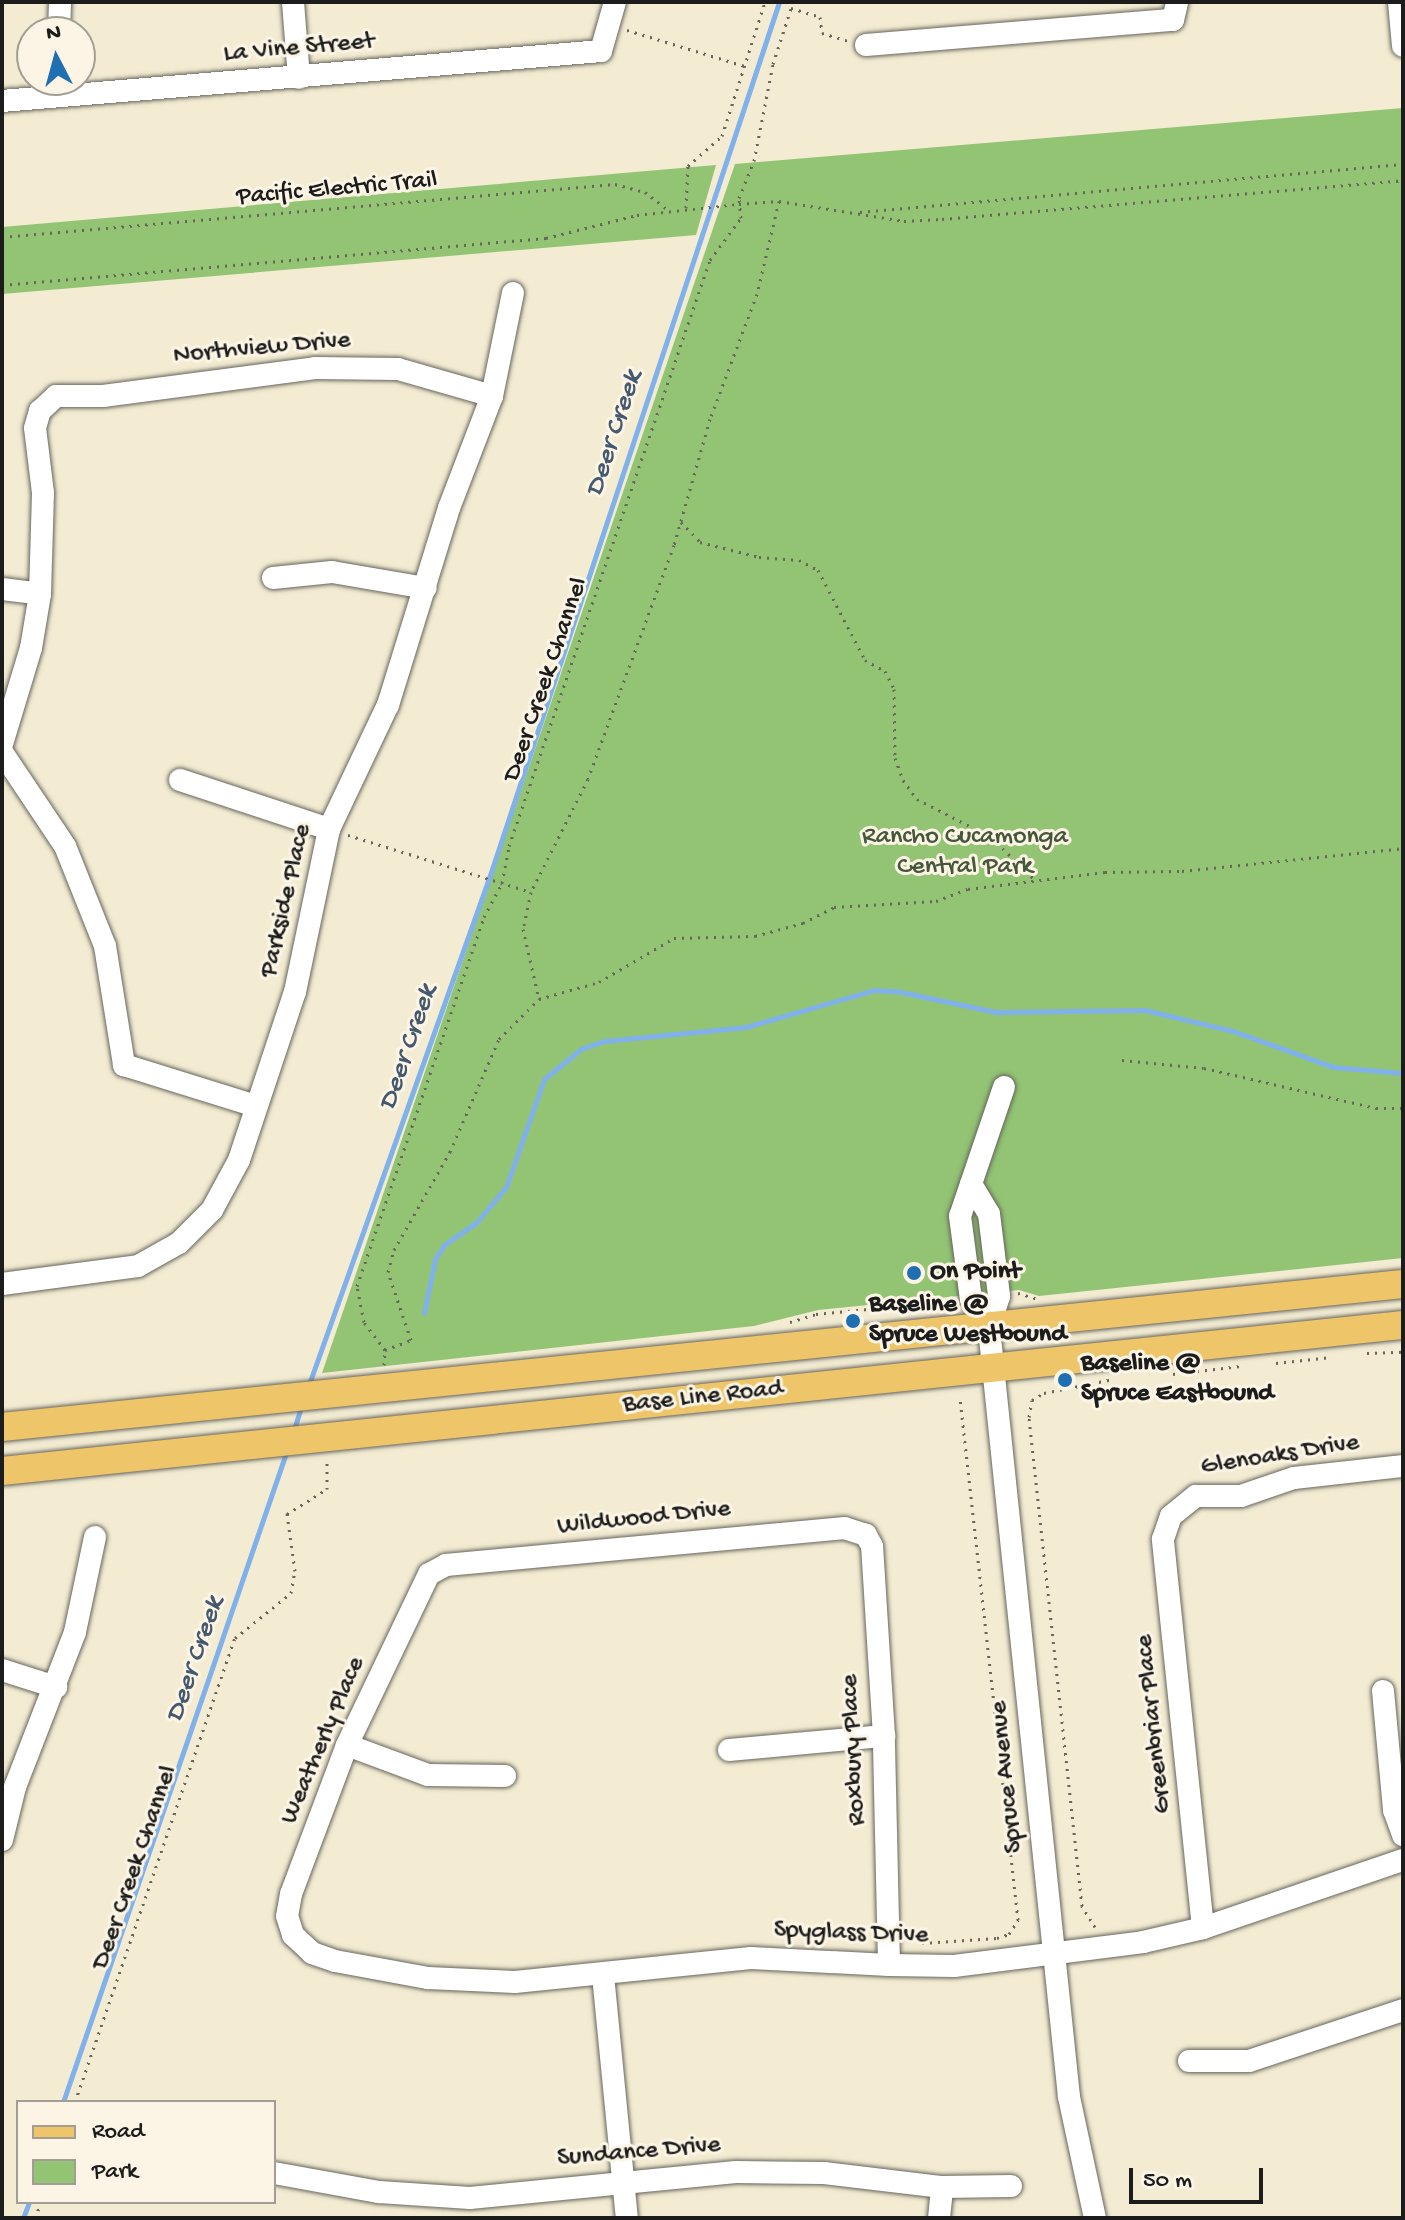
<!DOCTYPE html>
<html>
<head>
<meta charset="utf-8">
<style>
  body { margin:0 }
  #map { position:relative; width:1405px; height:2220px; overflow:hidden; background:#f3ecd3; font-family:"Gochi Hand",sans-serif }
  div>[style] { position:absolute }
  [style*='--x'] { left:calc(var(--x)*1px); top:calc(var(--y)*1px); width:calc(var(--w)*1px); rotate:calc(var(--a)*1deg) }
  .green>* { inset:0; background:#92c474 }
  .stream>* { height:5px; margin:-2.5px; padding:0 2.5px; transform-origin:2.5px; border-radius:2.5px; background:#80b1eb }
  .path>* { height:3px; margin-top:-1.5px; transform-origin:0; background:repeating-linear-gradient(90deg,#67655c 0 2px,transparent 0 8px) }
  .roads { filter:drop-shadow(0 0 2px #67655c) drop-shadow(0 0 2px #67655c) }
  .minor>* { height:22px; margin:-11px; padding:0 11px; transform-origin:11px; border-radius:11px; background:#fff }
  .major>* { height:28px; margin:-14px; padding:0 14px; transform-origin:14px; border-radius:14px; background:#eec569 }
  .dots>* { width:22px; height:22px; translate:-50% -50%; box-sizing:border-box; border:4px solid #fcf5e5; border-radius:50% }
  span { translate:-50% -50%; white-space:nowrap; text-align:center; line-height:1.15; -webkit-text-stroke:6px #fcf5e5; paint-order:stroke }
  .street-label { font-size:26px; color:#1c1c1c }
  .park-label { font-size:26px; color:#45573b }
  .poi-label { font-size:26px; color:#1c1c1c; font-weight:700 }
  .left { translate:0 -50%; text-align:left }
  .water-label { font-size:28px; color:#44586f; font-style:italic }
  .frame { position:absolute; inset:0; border:4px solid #1c1c1c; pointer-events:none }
  .legend { position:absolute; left:16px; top:2100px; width:260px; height:104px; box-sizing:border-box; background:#fcf5e5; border:2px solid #a29e95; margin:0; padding:10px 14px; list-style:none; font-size:24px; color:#1c1c1c }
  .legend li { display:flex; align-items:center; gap:16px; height:40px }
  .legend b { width:40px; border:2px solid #a29e95 }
  .north { position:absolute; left:16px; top:16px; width:80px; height:80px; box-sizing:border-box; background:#fcf5e5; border:2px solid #a29e95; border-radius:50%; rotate:354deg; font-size:22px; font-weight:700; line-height:32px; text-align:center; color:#1c1c1c }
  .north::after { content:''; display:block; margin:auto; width:28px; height:36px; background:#1f6fb2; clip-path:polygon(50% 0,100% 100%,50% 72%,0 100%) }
  .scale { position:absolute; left:1129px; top:2168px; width:134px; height:36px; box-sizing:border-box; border:4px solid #1c1c1c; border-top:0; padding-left:10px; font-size:24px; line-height:28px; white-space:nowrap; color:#1c1c1c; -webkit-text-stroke:6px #fcf5e5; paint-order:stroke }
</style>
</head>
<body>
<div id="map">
  <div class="green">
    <i style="clip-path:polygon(1403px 108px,1403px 1258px,1039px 1296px,1019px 1290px,818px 1310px,754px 1326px,322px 1373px,735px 164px)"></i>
    <i style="clip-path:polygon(716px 165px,696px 235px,2px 294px,2px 227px)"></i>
  </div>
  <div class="stream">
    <i style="--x:424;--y:1313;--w:55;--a:-78.5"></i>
    <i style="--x:435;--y:1259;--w:17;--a:-57"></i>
    <i style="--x:444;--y:1245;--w:39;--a:-35"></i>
    <i style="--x:476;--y:1223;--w:47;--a:-50.2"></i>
    <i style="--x:506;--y:1187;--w:114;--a:-70.6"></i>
    <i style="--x:544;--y:1079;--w:48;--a:-39"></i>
    <i style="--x:581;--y:1049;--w:24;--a:-19"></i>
    <i style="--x:604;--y:1041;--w:143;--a:-5.6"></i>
    <i style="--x:746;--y:1027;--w:133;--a:-16.1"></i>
    <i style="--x:874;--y:990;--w:22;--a:3"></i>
    <i style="--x:896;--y:991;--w:102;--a:11.9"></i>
    <i style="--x:996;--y:1012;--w:149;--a:-0.8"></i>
    <i style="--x:1145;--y:1010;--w:90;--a:13.4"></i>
    <i style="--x:1233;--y:1031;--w:106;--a:19.8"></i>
    <i style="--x:1333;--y:1067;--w:70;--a:4.9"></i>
    <i style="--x:308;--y:1387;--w:543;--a:-70.43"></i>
    <i style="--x:490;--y:875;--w:920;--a:-71.68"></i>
    <i style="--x:293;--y:1433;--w:30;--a:-73"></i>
    <i style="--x:63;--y:2102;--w:689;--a:-71.04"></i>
    <i style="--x:23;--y:2218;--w:17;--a:-69"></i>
  </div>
  <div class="path">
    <i style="--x:791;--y:8;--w:30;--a:17"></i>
    <i style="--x:820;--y:17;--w:16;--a:83"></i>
    <i style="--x:822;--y:33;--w:28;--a:17"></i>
    <i style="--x:627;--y:30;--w:123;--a:17"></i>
    <i style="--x:779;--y:201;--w:96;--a:103.3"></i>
    <i style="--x:757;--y:294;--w:134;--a:110.6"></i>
    <i style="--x:710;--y:419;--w:131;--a:105.9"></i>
    <i style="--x:674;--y:545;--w:249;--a:110.2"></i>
    <i style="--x:588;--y:779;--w:127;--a:116.8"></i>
    <i style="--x:531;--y:892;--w:38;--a:102"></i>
    <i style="--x:523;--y:929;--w:72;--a:77.1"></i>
    <i style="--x:539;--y:999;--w:62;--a:-15.8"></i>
    <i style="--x:599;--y:982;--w:87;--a:-30.4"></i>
    <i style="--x:674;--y:938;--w:81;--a:-1.4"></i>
    <i style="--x:755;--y:936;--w:50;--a:-15.2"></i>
    <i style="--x:803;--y:923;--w:35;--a:-27"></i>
    <i style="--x:834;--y:907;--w:102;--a:-3.4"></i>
    <i style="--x:936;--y:901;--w:34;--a:-21"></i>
    <i style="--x:968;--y:889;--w:138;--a:-7.1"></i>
    <i style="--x:1105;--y:872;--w:77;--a:-0.7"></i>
    <i style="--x:1182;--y:871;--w:222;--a:-5.9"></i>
    <i style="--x:686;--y:208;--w:42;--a:-87.3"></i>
    <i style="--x:688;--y:166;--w:45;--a:-41.4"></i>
    <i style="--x:722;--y:136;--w:141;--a:-72.2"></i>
    <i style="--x:860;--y:212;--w:545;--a:-5.05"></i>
    <i style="--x:2;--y:237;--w:615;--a:-4.94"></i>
    <i style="--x:615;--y:184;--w:31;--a:15"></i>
    <i style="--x:645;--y:192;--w:29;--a:38"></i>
    <i style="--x:2;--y:285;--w:546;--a:-4.94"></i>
    <i style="--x:546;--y:238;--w:94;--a:-14.2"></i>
    <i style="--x:637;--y:215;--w:103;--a:-6.2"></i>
    <i style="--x:739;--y:204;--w:40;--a:-4.3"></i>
    <i style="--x:779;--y:201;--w:127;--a:9.1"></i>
    <i style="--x:904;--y:221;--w:38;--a:-3"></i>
    <i style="--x:942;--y:219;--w:463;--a:-4.8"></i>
    <i style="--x:681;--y:522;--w:28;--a:46"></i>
    <i style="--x:700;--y:542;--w:61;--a:14.3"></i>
    <i style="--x:759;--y:557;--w:40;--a:4.3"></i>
    <i style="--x:799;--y:560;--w:21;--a:28"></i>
    <i style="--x:818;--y:570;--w:102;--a:62.4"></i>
    <i style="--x:865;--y:660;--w:23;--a:29"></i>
    <i style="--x:885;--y:671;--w:20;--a:63"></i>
    <i style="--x:894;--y:689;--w:69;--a:89.2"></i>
    <i style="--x:895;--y:758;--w:23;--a:70"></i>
    <i style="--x:903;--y:780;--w:24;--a:54"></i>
    <i style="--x:917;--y:799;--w:83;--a:27.2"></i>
    <i style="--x:991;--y:837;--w:62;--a:44.3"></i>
    <i style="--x:348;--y:835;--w:192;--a:17.3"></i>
    <i style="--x:1122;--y:1060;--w:82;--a:5.6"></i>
    <i style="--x:1204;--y:1068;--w:177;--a:13.1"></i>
    <i style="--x:1376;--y:1108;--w:27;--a:0"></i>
    <i style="--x:1018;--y:1293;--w:21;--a:17"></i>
    <i style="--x:790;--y:1322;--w:27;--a:-17"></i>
    <i style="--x:816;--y:1314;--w:136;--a:-5.5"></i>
    <i style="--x:385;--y:1350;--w:28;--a:-21"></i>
    <i style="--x:411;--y:1340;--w:72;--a:-108.7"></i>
    <i style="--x:388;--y:1272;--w:23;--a:-75"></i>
    <i style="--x:394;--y:1250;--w:113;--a:-60.3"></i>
    <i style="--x:450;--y:1152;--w:123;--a:-66.6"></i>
    <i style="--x:499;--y:1039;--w:57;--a:-45"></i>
    <i style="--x:1367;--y:1353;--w:36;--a:-2"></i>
    <i style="--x:1276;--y:1363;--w:56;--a:-6.1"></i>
    <i style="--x:384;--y:1365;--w:15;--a:-86"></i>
    <i style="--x:385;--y:1350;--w:35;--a:-127"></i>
    <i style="--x:364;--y:1322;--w:37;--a:-101"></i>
    <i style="--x:357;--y:1286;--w:390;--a:-71"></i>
    <i style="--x:484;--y:917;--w:38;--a:-62"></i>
    <i style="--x:502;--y:883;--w:38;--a:-79"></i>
    <i style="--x:509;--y:846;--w:620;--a:-71.07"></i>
    <i style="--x:710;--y:260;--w:52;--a:-53.6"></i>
    <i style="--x:741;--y:218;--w:20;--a:-96"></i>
    <i style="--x:739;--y:198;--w:40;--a:-68"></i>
    <i style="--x:754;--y:161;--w:99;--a:-78.9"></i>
    <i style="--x:773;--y:64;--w:65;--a:-72.1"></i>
    <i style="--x:1173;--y:1374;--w:68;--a:-6.7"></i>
    <i style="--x:1095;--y:1927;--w:25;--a:-122"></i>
    <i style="--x:1082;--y:1906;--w:492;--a:-96.2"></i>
    <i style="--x:1029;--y:1417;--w:17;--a:-80"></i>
    <i style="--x:1032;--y:1400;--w:14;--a:-30"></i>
    <i style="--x:1044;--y:1393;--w:71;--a:-11.3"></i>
    <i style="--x:922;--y:1943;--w:75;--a:-3.8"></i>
    <i style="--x:997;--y:1938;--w:13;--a:-18"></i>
    <i style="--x:1009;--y:1934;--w:17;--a:-57"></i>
    <i style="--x:1018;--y:1920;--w:525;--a:-96.34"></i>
    <i style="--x:75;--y:2102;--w:491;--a:-71"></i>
    <i style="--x:235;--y:1638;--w:72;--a:-38.8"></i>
    <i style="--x:291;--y:1593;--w:22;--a:-80"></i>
    <i style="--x:295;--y:1571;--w:58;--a:-98"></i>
    <i style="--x:287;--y:1514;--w:47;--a:-32"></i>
    <i style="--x:327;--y:1489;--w:28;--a:-90"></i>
    <i style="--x:35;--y:2218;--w:17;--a:-69"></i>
  </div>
  <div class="roads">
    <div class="minor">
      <i style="--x:293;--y:2;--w:76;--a:85.5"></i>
      <i style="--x:1399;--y:2;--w:44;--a:84.8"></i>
      <i style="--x:59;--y:32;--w:30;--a:-88"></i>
      <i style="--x:866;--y:45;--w:308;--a:-4.7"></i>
      <i style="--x:1173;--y:20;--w:18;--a:-77"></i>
      <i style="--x:2;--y:101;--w:601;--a:-4.77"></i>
      <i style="--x:601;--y:51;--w:51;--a:-74.1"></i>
      <i style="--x:273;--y:578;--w:59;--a:-5.8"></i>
      <i style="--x:332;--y:572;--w:95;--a:9.7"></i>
      <i style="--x:2;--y:589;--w:38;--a:7"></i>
      <i style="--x:2;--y:744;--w:100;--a:-73.2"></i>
      <i style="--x:31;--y:648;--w:55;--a:-80.5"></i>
      <i style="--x:40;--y:594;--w:101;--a:-88.3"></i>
      <i style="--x:43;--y:493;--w:65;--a:-97"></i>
      <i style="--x:35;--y:428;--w:18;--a:-74"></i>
      <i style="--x:40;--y:411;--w:22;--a:-43"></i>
      <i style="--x:56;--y:396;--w:47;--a:0"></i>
      <i style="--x:103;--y:396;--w:214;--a:-7.5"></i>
      <i style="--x:315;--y:368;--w:83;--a:0.7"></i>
      <i style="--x:398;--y:369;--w:98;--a:16"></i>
      <i style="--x:2;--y:752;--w:113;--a:56.2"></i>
      <i style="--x:65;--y:846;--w:108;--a:68.2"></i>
      <i style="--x:105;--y:946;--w:121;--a:80.9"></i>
      <i style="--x:124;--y:1065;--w:138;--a:17.3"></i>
      <i style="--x:180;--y:780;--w:157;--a:18.2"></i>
      <i style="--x:1004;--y:1087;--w:136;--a:108.8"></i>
      <i style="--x:960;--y:1216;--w:84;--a:82.5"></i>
      <i style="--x:971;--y:1299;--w:34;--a:58"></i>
      <i style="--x:989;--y:1328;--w:773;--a:84.06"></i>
      <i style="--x:1069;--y:2097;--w:124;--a:77.9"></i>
      <i style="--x:971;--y:1184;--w:35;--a:59"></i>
      <i style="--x:989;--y:1214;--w:83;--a:83"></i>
      <i style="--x:999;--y:1296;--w:34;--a:107"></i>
      <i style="--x:2;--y:1284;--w:137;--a:-7.5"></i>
      <i style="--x:138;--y:1266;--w:47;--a:-29.3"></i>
      <i style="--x:179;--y:1243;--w:47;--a:-45"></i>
      <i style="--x:212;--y:1210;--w:57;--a:-61.6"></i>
      <i style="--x:239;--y:1160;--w:177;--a:-71.6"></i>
      <i style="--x:295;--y:992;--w:167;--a:-78.2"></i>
      <i style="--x:329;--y:829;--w:137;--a:-64.6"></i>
      <i style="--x:388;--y:705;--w:206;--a:-72.8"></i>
      <i style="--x:449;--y:508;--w:120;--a:-69"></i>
      <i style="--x:492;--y:396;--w:105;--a:-78.5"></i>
      <i style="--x:2;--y:1670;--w:57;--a:17.5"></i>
      <i style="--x:1383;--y:1691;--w:120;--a:84.7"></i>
      <i style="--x:1394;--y:1810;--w:27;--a:70"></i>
      <i style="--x:347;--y:1745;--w:86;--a:20.3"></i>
      <i style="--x:428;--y:1775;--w:77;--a:0.7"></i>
      <i style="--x:729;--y:1750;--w:156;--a:-5.2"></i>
      <i style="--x:2;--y:1840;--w:55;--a:-76.2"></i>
      <i style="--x:15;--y:1787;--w:166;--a:-68.8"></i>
      <i style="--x:75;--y:1632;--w:97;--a:-78.1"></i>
      <i style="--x:1203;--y:1928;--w:391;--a:-95.9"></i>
      <i style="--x:1163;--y:1539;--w:24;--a:-71"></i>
      <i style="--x:1171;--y:1516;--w:32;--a:-39"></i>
      <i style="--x:1196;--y:1496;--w:45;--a:0"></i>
      <i style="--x:1241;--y:1496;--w:56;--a:-18.8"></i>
      <i style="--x:1294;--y:1478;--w:110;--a:-6.3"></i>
      <i style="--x:889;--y:1965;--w:229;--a:-91.3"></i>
      <i style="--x:884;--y:1736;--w:190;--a:-93.6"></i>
      <i style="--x:872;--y:1546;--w:13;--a:-119"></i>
      <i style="--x:866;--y:1535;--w:22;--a:-162"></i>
      <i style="--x:845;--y:1528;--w:401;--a:174.7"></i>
      <i style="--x:446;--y:1565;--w:19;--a:152"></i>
      <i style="--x:429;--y:1574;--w:190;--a:115.6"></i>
      <i style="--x:347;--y:1745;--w:159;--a:110.6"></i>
      <i style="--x:291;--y:1894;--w:22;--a:100"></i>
      <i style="--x:287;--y:1916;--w:20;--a:72"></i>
      <i style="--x:293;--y:1935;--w:26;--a:43"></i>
      <i style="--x:312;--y:1953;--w:24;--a:19"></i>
      <i style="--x:335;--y:1961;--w:95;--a:10.4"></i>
      <i style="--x:428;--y:1978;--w:87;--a:2.6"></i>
      <i style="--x:515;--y:1982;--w:237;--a:-5.8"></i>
      <i style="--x:751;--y:1958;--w:138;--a:2.9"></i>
      <i style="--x:889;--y:1965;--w:65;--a:0.9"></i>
      <i style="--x:954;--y:1966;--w:191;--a:-7.2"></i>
      <i style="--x:1143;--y:1942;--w:62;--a:-13.1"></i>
      <i style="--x:1203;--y:1928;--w:211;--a:-18.8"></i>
      <i style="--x:603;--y:1975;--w:244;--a:84.4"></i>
      <i style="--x:1189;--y:2061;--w:60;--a:0"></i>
      <i style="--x:1249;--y:2061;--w:162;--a:-18.3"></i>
      <i style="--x:274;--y:2173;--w:107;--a:10.3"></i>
      <i style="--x:379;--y:2192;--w:91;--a:3.8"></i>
      <i style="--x:470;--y:2198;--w:267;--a:-5.6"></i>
      <i style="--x:736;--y:2172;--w:88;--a:0.7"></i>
      <i style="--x:824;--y:2173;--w:119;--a:6.8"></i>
      <i style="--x:942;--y:2187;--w:69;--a:-0.8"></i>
      <i style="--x:939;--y:2218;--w:31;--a:-84"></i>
    </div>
    <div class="major">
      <i style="--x:2;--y:1427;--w:1408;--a:-5.83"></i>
      <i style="--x:2;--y:1471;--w:1409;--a:-5.95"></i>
    </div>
  </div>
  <div class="dots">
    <i style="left:914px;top:1273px;background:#1f6fb2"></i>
    <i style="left:853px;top:1321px;background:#1f6fb2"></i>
    <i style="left:1065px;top:1380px;background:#1f6fb2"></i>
  </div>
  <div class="street-label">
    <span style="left:299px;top:49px;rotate:-5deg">La Vine Street</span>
    <span style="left:337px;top:190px;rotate:-5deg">Pacific Electric Trail</span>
    <span style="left:262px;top:349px;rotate:-5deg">Northview Drive</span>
    <span style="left:547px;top:680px;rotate:-71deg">Deer Creek Channel</span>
    <span style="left:287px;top:901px;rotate:-77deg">Parkside Place</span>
    <span style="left:703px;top:1398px;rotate:-6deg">Base Line Road</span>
    <span style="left:1280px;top:1456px;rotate:-9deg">Glenoaks Drive</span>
    <span style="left:644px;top:1519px;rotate:-6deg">Wildwood Drive</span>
    <span style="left:1155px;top:1724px;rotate:-96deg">Greenbriar Place</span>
    <span style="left:324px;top:1741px;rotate:-67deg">Weatherly Place</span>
    <span style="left:855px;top:1750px;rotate:-93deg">Roxbury Place</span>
    <span style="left:1008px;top:1777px;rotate:-96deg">Spruce Avenue</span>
    <span style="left:136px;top:1868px;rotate:-71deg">Deer Creek Channel</span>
    <span style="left:851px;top:1934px;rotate:2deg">Spyglass Drive</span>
    <span style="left:639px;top:2153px;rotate:-5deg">Sundance Drive</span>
  </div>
  <div class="park-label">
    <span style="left:965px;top:853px">Rancho Cucamonga<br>Central Park</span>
  </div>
  <div class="poi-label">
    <span class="left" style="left:930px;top:1273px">On Point</span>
    <span class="left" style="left:869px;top:1321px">Baseline @<br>Spruce Westbound</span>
    <span class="left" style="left:1081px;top:1380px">Baseline @<br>Spruce Eastbound</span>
  </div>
  <div class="water-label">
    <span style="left:615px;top:434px;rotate:-72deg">Deer Creek</span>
    <span style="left:409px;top:1048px;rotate:-71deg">Deer Creek</span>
    <span style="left:196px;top:1660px;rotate:-71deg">Deer Creek</span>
  </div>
  <div class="frame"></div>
  <ul class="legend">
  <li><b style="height:10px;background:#eec569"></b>Road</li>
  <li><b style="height:22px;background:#92c474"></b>Park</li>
  </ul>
  <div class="north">N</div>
  <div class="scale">50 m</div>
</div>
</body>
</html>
